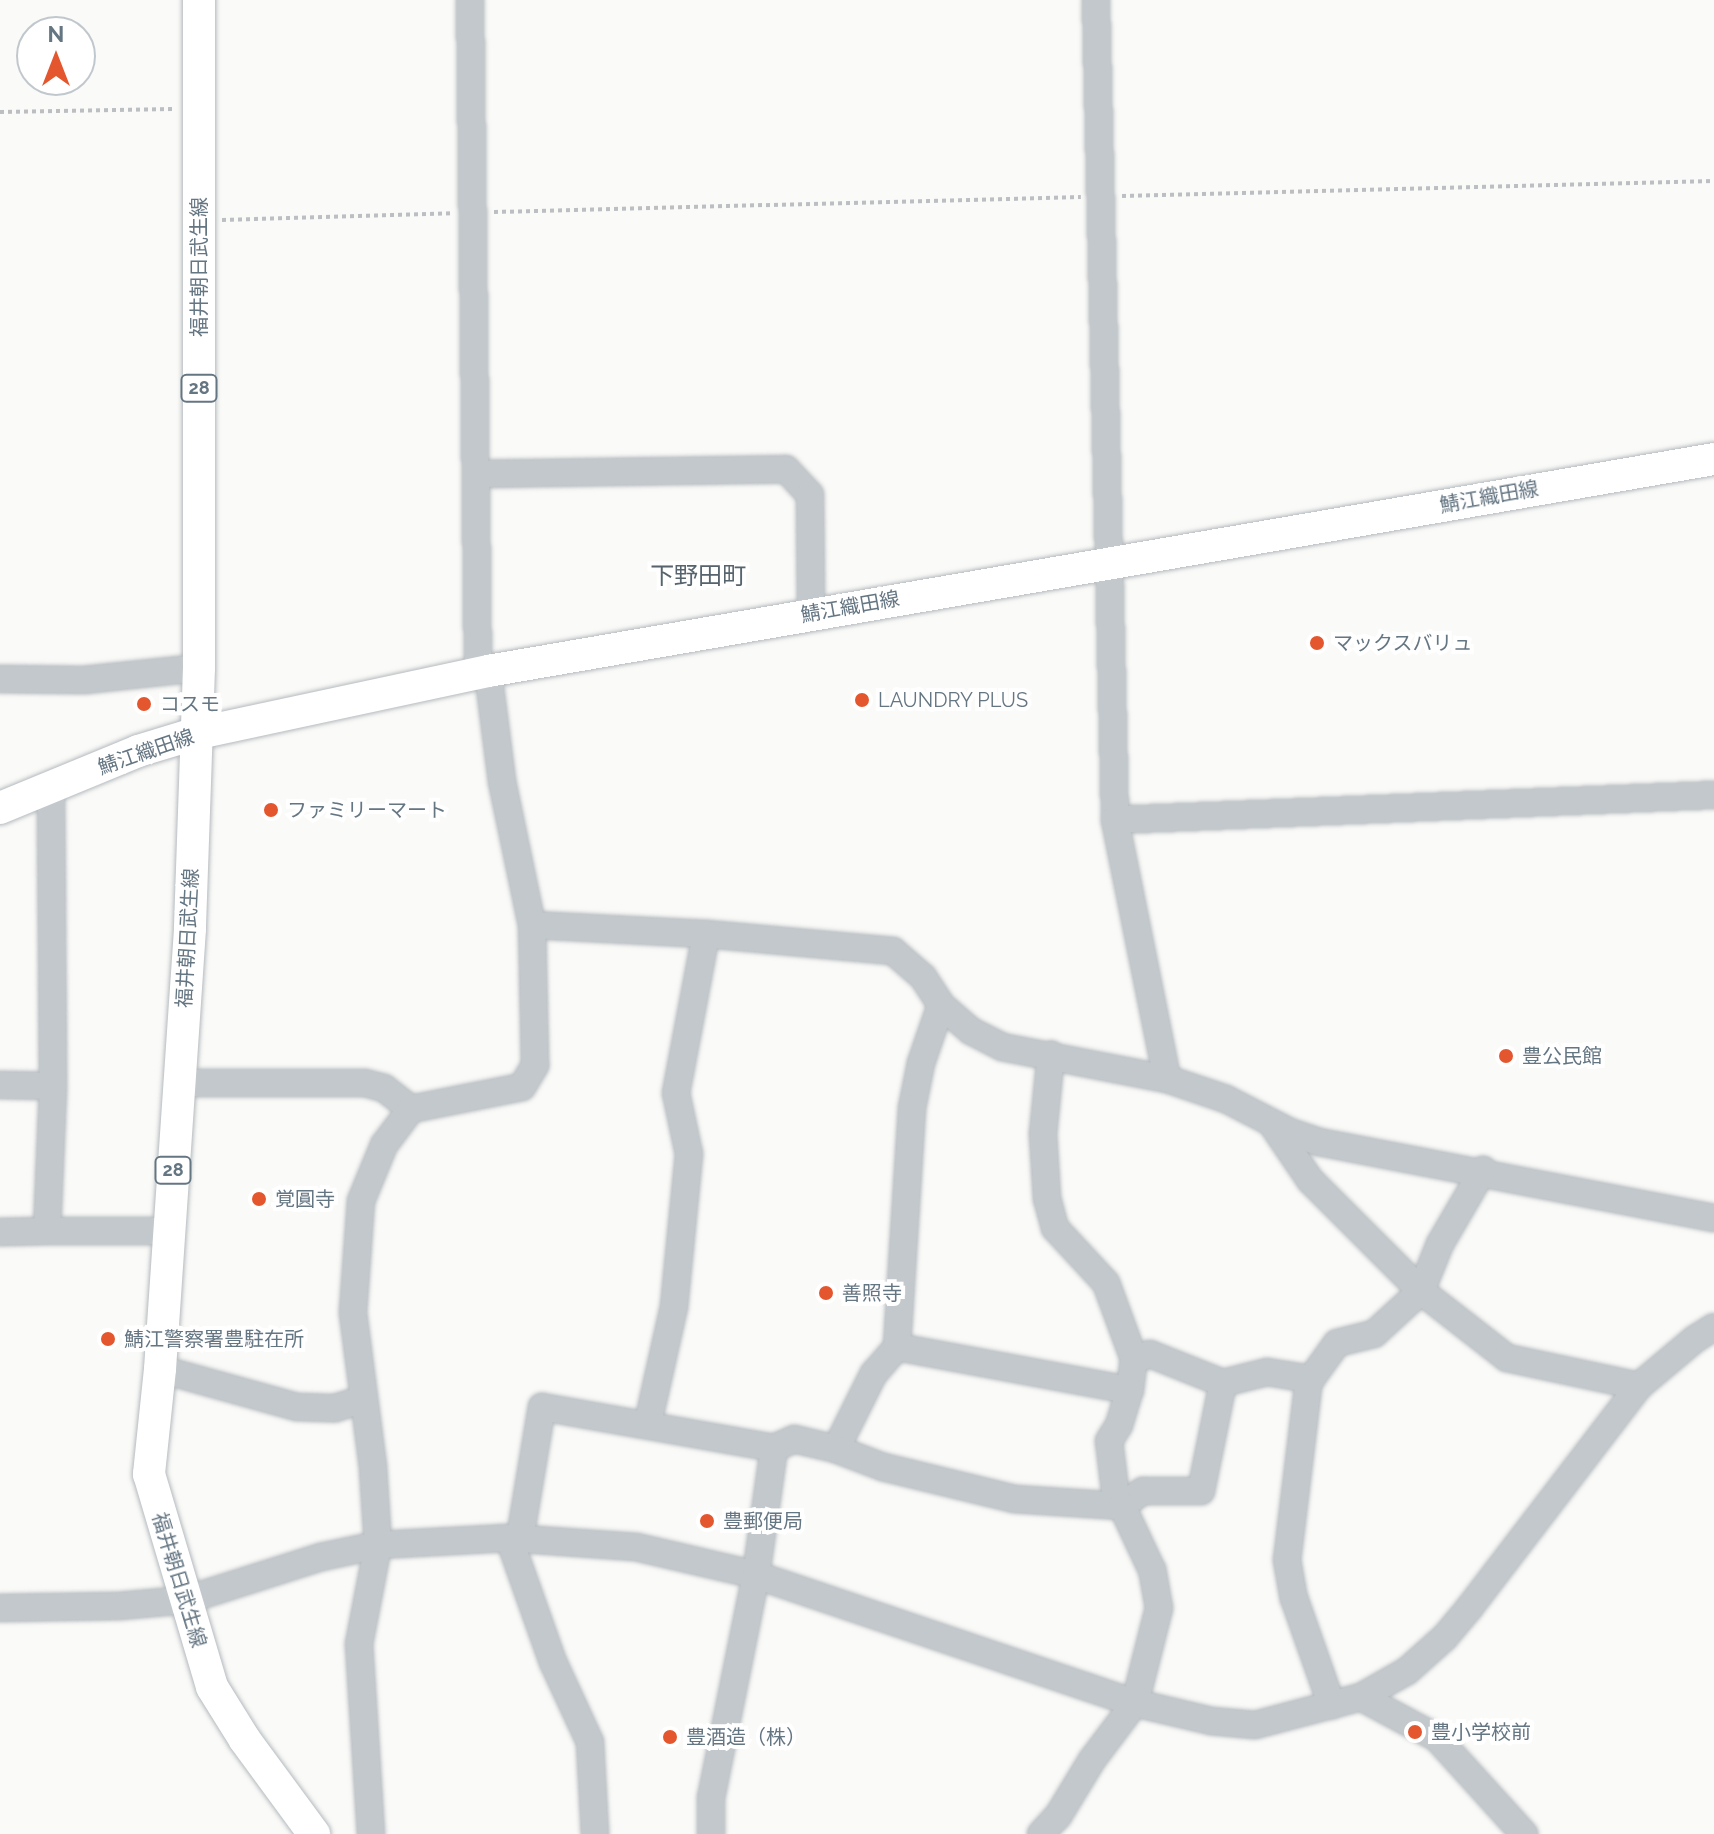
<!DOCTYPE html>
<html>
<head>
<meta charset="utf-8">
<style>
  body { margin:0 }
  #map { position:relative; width:1714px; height:1834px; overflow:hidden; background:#fafaf8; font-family:Raleway,"Noto Sans JP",sans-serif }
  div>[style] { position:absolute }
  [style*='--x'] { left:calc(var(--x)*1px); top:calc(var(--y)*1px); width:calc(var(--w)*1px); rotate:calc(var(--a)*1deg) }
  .path>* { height:4px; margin-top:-2px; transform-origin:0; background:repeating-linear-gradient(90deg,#bbbfc2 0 4px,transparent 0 8px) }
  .roads { filter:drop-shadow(0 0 2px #b5babe) drop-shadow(0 0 2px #b5babe) }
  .minor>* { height:26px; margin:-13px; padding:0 13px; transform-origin:13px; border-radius:13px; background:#c3c8cc }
  .major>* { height:32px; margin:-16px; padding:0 16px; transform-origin:16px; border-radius:16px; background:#fff }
  .dots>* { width:22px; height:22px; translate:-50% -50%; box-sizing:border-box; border:4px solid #fff; border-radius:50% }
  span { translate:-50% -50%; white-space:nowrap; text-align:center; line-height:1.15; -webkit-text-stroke:8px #fff; paint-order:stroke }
  .shield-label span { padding:2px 6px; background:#fff; border:2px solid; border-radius:6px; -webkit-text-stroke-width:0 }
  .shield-label { font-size:18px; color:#657683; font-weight:700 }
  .street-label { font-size:20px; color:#657683 }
  .poi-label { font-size:20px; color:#657683 }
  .left { translate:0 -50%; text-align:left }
  .quarter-label { font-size:24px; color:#57646e }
  .north { position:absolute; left:16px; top:16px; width:80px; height:80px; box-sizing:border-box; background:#fff; border:2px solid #c1c8cd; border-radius:50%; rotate:0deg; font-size:22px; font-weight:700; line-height:32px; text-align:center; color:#657683 }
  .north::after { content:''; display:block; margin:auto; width:28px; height:36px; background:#e4572e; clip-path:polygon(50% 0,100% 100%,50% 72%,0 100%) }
</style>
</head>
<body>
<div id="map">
  <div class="path">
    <i style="--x:0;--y:112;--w:173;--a:-1"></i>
    <i style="--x:1122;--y:196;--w:592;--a:-1.45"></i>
    <i style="--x:494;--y:212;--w:587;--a:-1.46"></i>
    <i style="--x:222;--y:220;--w:231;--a:-1.7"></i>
  </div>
  <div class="roads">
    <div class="minor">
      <i style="--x:1096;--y:0;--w:820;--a:88.67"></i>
      <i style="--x:1115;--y:820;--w:264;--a:78.6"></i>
      <i style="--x:476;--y:474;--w:310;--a:-0.9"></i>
      <i style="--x:786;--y:469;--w:35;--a:47"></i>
      <i style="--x:810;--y:495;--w:119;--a:89.5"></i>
      <i style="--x:0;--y:679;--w:84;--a:0.7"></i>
      <i style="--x:84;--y:680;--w:116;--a:-6"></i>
      <i style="--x:1115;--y:820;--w:600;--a:-2.39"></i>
      <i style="--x:532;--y:925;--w:174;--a:3"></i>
      <i style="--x:706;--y:934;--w:188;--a:5.2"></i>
      <i style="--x:893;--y:951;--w:40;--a:41"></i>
      <i style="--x:923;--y:977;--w:33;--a:57"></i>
      <i style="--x:941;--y:1005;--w:40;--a:41"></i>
      <i style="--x:971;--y:1031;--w:35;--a:27"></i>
      <i style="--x:1002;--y:1047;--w:168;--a:11"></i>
      <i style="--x:1167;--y:1079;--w:62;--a:18.7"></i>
      <i style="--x:1226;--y:1099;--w:72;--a:27.3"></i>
      <i style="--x:1290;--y:1132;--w:31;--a:19"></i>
      <i style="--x:1319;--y:1142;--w:402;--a:10.9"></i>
      <i style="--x:941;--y:1005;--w:61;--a:109"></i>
      <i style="--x:921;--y:1063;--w:46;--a:101.3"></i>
      <i style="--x:912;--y:1108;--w:239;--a:93.6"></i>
      <i style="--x:897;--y:1347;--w:35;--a:131"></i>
      <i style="--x:874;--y:1373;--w:85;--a:116.6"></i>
      <i style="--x:836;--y:1449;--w:50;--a:21"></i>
      <i style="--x:883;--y:1467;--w:135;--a:13.7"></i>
      <i style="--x:1014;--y:1499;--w:108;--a:3.7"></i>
      <i style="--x:1122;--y:1506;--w:26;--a:-36"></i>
      <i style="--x:1143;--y:1491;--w:58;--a:0"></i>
      <i style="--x:1201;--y:1491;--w:110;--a:-78.5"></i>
      <i style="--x:1223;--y:1383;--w:45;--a:-14"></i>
      <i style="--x:1267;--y:1372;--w:45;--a:9"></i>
      <i style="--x:1311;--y:1379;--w:44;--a:-54.2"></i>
      <i style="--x:1337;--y:1343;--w:38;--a:-14"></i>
      <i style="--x:1374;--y:1334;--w:64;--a:-42.5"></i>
      <i style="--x:1421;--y:1291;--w:51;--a:-68"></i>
      <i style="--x:1440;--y:1244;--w:86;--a:-59.8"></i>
      <i style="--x:179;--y:1083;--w:186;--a:0"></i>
      <i style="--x:365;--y:1083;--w:20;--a:15"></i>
      <i style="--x:384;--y:1088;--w:34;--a:38"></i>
      <i style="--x:0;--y:1085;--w:53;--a:1.1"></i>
      <i style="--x:1272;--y:1124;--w:68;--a:55.8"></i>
      <i style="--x:1310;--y:1180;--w:157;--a:45"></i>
      <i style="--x:1421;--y:1291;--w:109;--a:37.9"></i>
      <i style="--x:1507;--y:1358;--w:135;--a:12"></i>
      <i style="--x:47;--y:1231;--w:122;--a:0"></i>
      <i style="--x:0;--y:1232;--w:47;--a:-1.2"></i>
      <i style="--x:47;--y:1231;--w:145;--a:-87.6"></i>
      <i style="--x:53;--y:1086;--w:299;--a:-90.4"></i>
      <i style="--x:897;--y:1347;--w:237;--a:10.5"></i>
      <i style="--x:1130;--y:1390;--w:31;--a:-83"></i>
      <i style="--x:1134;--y:1359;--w:81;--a:-110.2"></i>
      <i style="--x:1106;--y:1283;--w:75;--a:-132.8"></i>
      <i style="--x:1055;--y:1228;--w:30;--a:-105"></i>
      <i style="--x:1047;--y:1199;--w:65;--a:-93.5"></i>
      <i style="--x:1043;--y:1134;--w:80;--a:-84.3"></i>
      <i style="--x:1134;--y:1359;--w:17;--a:-17"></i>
      <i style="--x:1150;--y:1354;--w:79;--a:21.7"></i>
      <i style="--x:160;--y:1369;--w:142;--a:15.5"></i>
      <i style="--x:297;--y:1407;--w:38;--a:2"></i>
      <i style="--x:335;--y:1408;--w:28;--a:-17"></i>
      <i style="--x:1309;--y:1379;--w:182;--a:96.9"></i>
      <i style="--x:1287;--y:1560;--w:39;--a:80"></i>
      <i style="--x:1294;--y:1598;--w:114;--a:70.6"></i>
      <i style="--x:648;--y:1423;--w:119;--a:-77.4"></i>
      <i style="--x:674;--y:1307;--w:154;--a:-84.4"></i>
      <i style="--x:689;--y:1154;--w:62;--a:-102"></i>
      <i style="--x:676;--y:1093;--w:162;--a:-79.3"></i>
      <i style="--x:1117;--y:1506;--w:65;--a:-97"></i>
      <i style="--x:1109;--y:1441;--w:19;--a:-58"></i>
      <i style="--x:1119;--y:1425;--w:37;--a:-73"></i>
      <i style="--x:509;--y:1538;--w:132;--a:70.5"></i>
      <i style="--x:553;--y:1662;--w:88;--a:65.2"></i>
      <i style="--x:590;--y:1742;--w:92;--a:86.9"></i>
      <i style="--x:520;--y:1538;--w:133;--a:-80.5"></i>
      <i style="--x:542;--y:1407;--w:236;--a:10"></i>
      <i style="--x:774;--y:1448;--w:22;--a:-24"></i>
      <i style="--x:794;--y:1439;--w:43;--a:13.4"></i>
      <i style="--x:0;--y:1608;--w:119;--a:-1"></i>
      <i style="--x:119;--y:1606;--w:67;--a:-5.1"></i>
      <i style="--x:186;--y:1600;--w:142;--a:-17.7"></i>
      <i style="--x:321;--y:1557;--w:58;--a:-11.9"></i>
      <i style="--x:378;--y:1545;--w:131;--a:-3.1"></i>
      <i style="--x:509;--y:1538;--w:127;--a:4.1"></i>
      <i style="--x:636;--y:1547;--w:123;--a:13.1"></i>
      <i style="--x:756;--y:1575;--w:400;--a:18.7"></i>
      <i style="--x:1135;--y:1703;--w:78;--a:13.3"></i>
      <i style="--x:1211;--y:1721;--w:44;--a:5.2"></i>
      <i style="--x:1255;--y:1725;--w:110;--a:-14.8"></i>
      <i style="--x:1361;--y:1697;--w:53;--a:-29.5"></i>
      <i style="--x:1407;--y:1671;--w:51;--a:-41.8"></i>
      <i style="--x:1445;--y:1637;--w:39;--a:-50"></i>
      <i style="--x:1470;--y:1607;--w:278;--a:-52.6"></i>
      <i style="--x:1639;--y:1386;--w:73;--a:-40"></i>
      <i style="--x:1695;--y:1339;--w:22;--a:-32"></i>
      <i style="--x:1361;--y:1697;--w:86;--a:28.3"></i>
      <i style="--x:1437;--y:1738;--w:130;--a:47.8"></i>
      <i style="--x:371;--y:1834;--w:190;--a:-93.6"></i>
      <i style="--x:359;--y:1644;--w:101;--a:-79.1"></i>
      <i style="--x:378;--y:1545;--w:78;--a:-93.7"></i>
      <i style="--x:373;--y:1467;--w:156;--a:-97.4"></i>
      <i style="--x:353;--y:1312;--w:111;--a:-85.9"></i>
      <i style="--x:361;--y:1201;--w:61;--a:-67.7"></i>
      <i style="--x:384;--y:1145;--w:45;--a:-53.1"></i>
      <i style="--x:411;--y:1109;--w:113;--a:-11.2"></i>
      <i style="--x:522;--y:1087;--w:26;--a:-59"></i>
      <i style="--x:535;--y:1065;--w:140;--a:-91.2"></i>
      <i style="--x:532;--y:925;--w:147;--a:-101.8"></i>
      <i style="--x:502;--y:781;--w:111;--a:-97.3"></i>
      <i style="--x:488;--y:671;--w:10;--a:-174"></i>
      <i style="--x:478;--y:670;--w:670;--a:-90.68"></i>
      <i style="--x:711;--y:1834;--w:36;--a:-90"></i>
      <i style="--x:711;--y:1798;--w:227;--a:-78.6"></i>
      <i style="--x:756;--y:1575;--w:128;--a:-81.9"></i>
      <i style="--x:1041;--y:1834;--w:25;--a:-47"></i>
      <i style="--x:1058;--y:1816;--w:66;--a:-58.7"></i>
      <i style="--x:1092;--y:1760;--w:71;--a:-53"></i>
      <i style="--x:1135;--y:1703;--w:98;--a:-75.8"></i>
      <i style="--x:1159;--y:1608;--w:39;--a:-100"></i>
      <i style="--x:1152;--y:1570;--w:71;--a:-115.1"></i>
    </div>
    <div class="major">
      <i style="--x:199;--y:0;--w:668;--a:90"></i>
      <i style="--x:199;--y:668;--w:261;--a:92"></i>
      <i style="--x:190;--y:929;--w:441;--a:93.9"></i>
      <i style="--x:160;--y:1369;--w:106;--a:96"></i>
      <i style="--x:149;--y:1474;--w:222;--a:73.5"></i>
      <i style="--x:212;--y:1687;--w:62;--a:58.1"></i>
      <i style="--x:245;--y:1740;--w:117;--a:53.7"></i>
      <i style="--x:0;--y:808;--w:149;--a:-22.4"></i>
      <i style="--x:138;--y:751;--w:59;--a:-16.9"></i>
      <i style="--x:194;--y:734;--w:301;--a:-12.1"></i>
      <i style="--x:488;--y:671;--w:1244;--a:-9.81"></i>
    </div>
  </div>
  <div class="dots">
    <i style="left:1317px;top:643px;background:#e4572e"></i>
    <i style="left:862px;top:700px;background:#e4572e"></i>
    <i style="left:144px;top:704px;background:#e4572e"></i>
    <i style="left:271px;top:810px;background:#e4572e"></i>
    <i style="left:1506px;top:1056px;background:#e4572e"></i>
    <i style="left:259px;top:1199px;background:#e4572e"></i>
    <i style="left:826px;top:1293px;background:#e4572e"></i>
    <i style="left:108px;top:1339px;background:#e4572e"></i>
    <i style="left:707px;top:1521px;background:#e4572e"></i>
    <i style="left:1415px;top:1732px;background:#e4572e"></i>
    <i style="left:670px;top:1737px;background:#e4572e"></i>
  </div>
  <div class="shield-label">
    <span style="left:199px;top:388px">28</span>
    <span style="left:173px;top:1170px">28</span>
  </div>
  <div class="street-label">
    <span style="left:199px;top:267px;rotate:-90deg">福井朝日武生線</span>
    <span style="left:1489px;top:497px;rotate:-10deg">鯖江織田線</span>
    <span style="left:850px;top:607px;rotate:-10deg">鯖江織田線</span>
    <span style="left:146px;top:752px;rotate:-19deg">鯖江織田線</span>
    <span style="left:188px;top:938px;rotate:-87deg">福井朝日武生線</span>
    <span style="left:179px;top:1580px;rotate:73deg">福井朝日武生線</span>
  </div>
  <div class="poi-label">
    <span class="left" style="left:1333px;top:643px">マックスバリュ</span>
    <span class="left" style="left:878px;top:700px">LAUNDRY PLUS</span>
    <span class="left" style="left:160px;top:704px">コスモ</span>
    <span class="left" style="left:287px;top:810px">ファミリーマート</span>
    <span class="left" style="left:1522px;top:1056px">豊公民館</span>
    <span class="left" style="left:275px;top:1199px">覚圓寺</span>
    <span class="left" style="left:842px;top:1293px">善照寺</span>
    <span class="left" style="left:124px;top:1339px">鯖江警察署豊駐在所</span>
    <span class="left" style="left:723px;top:1521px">豊郵便局</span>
    <span class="left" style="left:1431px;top:1732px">豊小学校前</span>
    <span class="left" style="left:686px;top:1737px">豊酒造（株）</span>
  </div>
  <div class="quarter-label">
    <span style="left:698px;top:576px">下野田町</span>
  </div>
  <div class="north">N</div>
</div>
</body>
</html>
